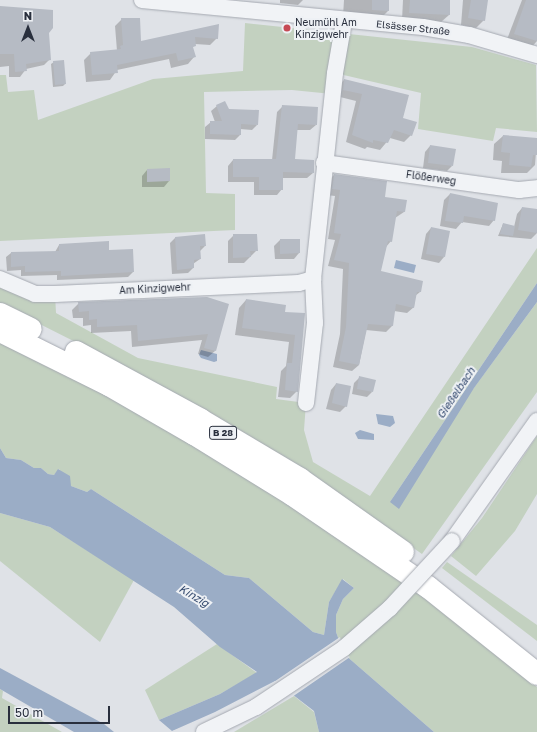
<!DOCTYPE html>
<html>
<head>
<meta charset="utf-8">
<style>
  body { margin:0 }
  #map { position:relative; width:537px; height:732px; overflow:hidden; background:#dfe2e7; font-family:"Golos Text",sans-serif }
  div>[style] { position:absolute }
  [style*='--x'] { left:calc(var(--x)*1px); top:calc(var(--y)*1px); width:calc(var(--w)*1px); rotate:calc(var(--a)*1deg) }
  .green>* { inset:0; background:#c3d1c0 }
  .water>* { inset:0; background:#9badc6 }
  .pier>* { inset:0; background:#dfe2e7 }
  .shadow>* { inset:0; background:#0003 }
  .building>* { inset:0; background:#b6bbc4 }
  .roads { filter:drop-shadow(0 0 1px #a5a9b1) drop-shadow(0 0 1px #a5a9b1) }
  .minor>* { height:16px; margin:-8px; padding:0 8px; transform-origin:8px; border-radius:8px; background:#f1f3f6 }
  .highway>* { height:22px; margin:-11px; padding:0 11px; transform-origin:11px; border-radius:11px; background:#fff }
  .bridges { filter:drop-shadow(0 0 1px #a5a9b1) drop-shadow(0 0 1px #a5a9b1) }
  .minor-bridge>* { height:16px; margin:-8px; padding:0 8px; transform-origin:8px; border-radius:8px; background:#f1f3f6 }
  .dots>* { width:11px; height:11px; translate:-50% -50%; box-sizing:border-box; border:2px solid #eef1f5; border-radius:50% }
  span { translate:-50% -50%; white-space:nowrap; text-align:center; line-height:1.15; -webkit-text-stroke:4px #eef1f5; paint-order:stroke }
  .shield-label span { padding:1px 3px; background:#eef1f5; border:1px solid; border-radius:3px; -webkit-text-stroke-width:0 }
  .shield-label { font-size:9px; color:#292f3d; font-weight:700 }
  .poi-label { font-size:10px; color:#292f3d }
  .left { translate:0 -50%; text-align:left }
  .street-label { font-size:10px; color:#292f3d }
  .water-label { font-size:11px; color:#354b6f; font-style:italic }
  .north { position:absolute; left:8px; top:8px; width:40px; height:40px; -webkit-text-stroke:3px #eef1f5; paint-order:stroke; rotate:0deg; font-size:11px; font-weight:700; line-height:16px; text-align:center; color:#292f3d }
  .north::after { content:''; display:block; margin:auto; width:14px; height:18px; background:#292f3d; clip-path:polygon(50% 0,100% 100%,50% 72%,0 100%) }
  .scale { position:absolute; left:8px; top:706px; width:102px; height:18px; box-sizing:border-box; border:2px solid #292f3d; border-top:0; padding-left:5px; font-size:12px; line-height:14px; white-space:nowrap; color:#292f3d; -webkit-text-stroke:3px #eef1f5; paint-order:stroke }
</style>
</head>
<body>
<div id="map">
  <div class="green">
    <i style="clip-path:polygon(245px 23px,472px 47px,536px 65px,537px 132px,496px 128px,493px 141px,418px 129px,421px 93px,335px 73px,332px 94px,292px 90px,204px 92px,206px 193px,235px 194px,235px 230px,0 241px,0 75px,6px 75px,8px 92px,34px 90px,38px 120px,153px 79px,243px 71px)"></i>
    <i style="clip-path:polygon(537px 248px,537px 283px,390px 502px,537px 302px,537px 392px,422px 554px,375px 521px,129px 369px,0 304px,0 279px,55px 294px,56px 313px,138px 358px,277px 387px,276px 399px,306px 403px,304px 430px,313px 462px,370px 496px)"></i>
    <i style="clip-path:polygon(0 339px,102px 392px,293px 505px,422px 594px,537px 687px,537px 732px,434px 732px,344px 654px,336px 632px,336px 615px,343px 599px,354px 588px,343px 579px,329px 602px,324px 635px,313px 632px,249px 578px,225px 575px,91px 489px,87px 492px,71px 486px,59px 469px,54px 475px,48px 474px,41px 468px,34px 468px,21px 460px,6px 458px,0 448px)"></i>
    <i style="clip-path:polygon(537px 436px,537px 494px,515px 531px,476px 576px,451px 556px,482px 518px)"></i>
    <i style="clip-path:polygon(0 513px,50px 527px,134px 580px,100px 642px,0 561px)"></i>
    <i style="clip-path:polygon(447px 562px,537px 625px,537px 641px,442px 568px)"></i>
    <i style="clip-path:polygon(217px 644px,257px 673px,220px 694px,159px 720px,145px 690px)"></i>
    <i style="clip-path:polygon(0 689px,3px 691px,2px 698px,62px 732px,0 732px)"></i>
    <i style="clip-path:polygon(294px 696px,314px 712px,319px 732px,234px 732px)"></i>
  </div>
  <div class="water">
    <i style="clip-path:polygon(396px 260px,416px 265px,414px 273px,394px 268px)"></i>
    <i style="clip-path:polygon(537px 283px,537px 302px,474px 388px,399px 509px,390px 502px)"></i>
    <i style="clip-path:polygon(201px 350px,217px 354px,217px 361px,214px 362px,201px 358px,199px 355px)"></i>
    <i style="clip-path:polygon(376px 414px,393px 416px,395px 423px,390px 427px,378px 424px)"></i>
    <i style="clip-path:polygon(360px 430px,374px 434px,374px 440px,358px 439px,355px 433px)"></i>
    <i style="clip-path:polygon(0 448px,6px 458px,21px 460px,34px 468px,41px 468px,48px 474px,54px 475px,58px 469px,70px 476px,71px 486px,87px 492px,91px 489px,225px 575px,249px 578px,313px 632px,324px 635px,329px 602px,342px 579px,354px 588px,343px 599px,336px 615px,336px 632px,344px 654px,434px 732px,319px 732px,314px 711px,275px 681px,215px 712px,172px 731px,159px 720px,220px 694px,257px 672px,220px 647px,174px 607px,50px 527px,0 513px)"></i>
    <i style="clip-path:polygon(0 668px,104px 724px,114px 732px,74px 732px,0 689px)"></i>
  </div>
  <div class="pier">
    <i style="clip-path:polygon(340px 637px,345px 653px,350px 657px,292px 697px,275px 683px,216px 714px,174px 732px,170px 732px,194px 723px,262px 690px)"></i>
  </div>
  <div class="shadow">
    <i style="clip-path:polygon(280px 0,303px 0,298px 5px,280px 3px)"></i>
    <i style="clip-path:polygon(344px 0,388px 0,388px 11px,381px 18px,343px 16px)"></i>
    <i style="clip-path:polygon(403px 0,449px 0,449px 15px,441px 22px,402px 20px)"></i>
    <i style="clip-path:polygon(463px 0,487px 0,484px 20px,476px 28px,461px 25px)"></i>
    <i style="clip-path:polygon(522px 0,537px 0,537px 41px,529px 50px,506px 42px)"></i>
    <i style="clip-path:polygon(0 7px,48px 32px,50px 59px,44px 65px,26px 69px,20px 77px,9px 77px,9px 66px,0 67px)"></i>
    <i style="clip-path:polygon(122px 19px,140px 42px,218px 26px,217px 38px,210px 45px,195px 44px,192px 48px,194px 57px,188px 64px,171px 68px,169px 59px,117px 70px,110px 80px,86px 82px,84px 60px,91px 53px,117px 51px,115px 26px)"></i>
    <i style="clip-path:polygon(54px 62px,65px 84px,63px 86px,53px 87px,51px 64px)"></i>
    <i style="clip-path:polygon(344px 80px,402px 119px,411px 135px,404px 142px,390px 138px,380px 150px,367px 147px,365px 149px,346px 142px,356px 101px,336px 96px,337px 87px)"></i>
    <i style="clip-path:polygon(217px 106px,228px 110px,257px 125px,252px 130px,240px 129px,240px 135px,235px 140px,205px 139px,205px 127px,211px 122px,215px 122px,211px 111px)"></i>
    <i style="clip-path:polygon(283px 106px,316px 125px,310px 130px,296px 130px,294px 160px,313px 173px,307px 178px,282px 178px,282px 189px,277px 195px,254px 195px,254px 182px,228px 182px,228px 166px,233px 160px,272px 160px,277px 112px)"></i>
    <i style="clip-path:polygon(503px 136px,537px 139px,535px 165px,527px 173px,501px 173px,502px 161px,493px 160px,494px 144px)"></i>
    <i style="clip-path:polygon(430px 146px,452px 166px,447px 171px,423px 168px,425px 152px)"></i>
    <i style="clip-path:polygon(147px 170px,169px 181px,164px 187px,142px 187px,142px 176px)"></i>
    <i style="clip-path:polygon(334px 175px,384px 198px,406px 201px,404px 212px,395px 218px,391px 241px,386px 247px,380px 272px,420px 292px,415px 296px,414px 307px,407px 313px,394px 311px,392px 326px,386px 332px,366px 330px,359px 365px,352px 371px,333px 367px,340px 334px,343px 269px,328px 266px,335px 240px,328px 239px,335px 196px,326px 195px,328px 181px)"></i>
    <i style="clip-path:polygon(450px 194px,494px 220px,489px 226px,462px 222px,456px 229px,440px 226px,444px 200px)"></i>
    <i style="clip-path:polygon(522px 208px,537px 210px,537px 233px,531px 239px,498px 236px,503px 224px,514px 227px,517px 214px)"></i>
    <i style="clip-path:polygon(431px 228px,444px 257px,439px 263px,421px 259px,426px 234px)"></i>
    <i style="clip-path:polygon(234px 235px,257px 250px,244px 263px,228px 263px,228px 241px)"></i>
    <i style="clip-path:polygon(175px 238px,205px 246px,200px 251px,200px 259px,193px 264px,193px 268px,188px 273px,172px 274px,170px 243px)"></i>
    <i style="clip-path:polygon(280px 240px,299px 240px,299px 253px,294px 259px,275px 259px,274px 246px)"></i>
    <i style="clip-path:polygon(59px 245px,108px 251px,132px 250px,133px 272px,128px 277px,57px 280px,57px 275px,21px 276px,21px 270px,7px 271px,6px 257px,11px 253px,55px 252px)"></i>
    <i style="clip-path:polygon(207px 298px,215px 351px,208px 357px,198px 354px,202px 340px,132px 347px,131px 331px,91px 333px,91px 325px,83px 326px,83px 318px,73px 318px,72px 310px,79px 303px)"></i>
    <i style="clip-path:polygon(246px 300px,284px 313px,304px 314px,297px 391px,290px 398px,278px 397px,281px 371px,286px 366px,289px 342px,235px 335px,239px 308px)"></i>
    <i style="clip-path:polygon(360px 377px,372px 392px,367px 397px,352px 394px,354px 383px)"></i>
    <i style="clip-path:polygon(336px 384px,346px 406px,340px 412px,326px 409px,331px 390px)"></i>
  </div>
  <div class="building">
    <i style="clip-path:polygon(372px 0,389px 0,389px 11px,372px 10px)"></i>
    <i style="clip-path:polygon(410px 0,450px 0,450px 15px,409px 13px)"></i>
    <i style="clip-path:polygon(471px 0,488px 0,485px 21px,468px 18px)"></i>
    <i style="clip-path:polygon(526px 0,537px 0,537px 41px,514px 34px)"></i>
    <i style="clip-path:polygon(0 6px,53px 10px,53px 28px,49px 33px,51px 60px,26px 64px,27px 71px,15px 72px,14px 54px,0 54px)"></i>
    <i style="clip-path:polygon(121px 18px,140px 18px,141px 41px,219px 24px,218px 39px,195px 37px,196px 46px,193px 47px,196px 57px,178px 61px,176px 53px,117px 65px,118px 73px,92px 75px,90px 52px,121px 49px,120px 46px,123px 45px)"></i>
    <i style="clip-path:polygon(64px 60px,66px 84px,55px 85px,53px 61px)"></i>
    <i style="clip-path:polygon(344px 79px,409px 95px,403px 118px,417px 122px,412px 136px,394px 130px,388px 143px,373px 140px,373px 143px,352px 135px,362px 94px,343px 90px)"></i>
    <i style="clip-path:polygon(225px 101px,229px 109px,259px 110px,258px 125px,241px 124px,241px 135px,210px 134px,210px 121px,222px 121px,216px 105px)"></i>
    <i style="clip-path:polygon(282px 105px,318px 107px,317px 125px,298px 124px,295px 159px,314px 160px,314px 173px,283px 172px,283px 190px,259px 190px,259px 177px,233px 177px,233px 159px,276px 159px)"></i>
    <i style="clip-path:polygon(503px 135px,537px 138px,537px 155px,533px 155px,531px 167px,509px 165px,510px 153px,501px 152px)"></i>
    <i style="clip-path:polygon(430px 145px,456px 149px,453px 166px,428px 163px)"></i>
    <i style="clip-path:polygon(170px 168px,170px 181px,147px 182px,147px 169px)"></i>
    <i style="clip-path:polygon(334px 174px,387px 181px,385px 197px,407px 200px,405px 212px,397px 211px,392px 242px,388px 241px,381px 271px,423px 281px,421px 292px,417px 292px,414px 308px,396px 304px,393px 326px,368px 324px,359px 365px,339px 361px,346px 327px,349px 263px,334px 260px,341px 234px,334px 233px,340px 190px,332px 189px)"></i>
    <i style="clip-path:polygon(450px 193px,498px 203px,495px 221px,464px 216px,463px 223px,445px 221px)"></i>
    <i style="clip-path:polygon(522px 207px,537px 209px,537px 233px,518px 230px)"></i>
    <i style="clip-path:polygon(503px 223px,515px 226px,513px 236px,500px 234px)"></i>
    <i style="clip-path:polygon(431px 227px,450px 231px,445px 257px,426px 254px)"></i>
    <i style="clip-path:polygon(205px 234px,206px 246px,200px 246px,201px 259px,194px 260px,194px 268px,177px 270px,175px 237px)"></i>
    <i style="clip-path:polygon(233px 234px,257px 234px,258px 251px,250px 251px,251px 257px,233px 258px)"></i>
    <i style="clip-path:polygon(280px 239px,300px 239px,300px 253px,280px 254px)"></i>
    <i style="clip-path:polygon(109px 241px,109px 250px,133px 249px,134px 272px,61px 276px,61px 271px,25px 272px,25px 266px,11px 267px,11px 252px,59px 251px,59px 244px)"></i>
    <i style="clip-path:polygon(207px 297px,229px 304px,216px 351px,204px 348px,208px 334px,138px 341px,137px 325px,97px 327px,97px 319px,89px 320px,89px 311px,79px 312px,78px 302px)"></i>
    <i style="clip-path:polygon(246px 299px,286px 305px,285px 312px,305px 313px,298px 392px,285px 390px,287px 363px,292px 363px,295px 335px,242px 328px)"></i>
    <i style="clip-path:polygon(359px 376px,376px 380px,373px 392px,357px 389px)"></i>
    <i style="clip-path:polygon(336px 383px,351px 386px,347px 407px,332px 403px)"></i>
  </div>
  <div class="roads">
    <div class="minor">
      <i style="--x:142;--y:0;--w:282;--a:5.5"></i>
      <i style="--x:423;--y:27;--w:47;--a:9.9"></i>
      <i style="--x:469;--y:35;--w:71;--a:16.4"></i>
      <i style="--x:324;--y:163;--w:197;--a:7.9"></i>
      <i style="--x:519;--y:190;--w:18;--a:-6"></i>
      <i style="--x:0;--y:279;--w:38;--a:23"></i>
      <i style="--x:35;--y:294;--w:20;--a:0"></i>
      <i style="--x:55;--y:294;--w:244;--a:-2.6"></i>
      <i style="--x:299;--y:283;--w:15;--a:-16"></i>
      <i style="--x:313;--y:279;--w:207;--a:-83.9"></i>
      <i style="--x:335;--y:73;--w:53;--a:-80.2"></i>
      <i style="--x:306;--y:403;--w:81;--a:-83.6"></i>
      <i style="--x:315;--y:323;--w:44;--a:-92.6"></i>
      <i style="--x:452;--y:541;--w:147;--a:-54.7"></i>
    </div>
    <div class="highway">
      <i style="--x:0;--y:314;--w:34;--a:26"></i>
      <i style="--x:0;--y:331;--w:122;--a:26.4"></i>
      <i style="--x:109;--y:385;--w:98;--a:30"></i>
      <i style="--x:194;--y:434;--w:116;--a:31.6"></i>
      <i style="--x:293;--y:495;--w:163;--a:34.3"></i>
      <i style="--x:428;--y:587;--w:139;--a:38.6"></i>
      <i style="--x:76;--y:352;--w:142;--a:28.5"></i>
      <i style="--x:201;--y:420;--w:115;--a:30.8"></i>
      <i style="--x:300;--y:479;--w:126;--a:35.3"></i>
    </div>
  </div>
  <div class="bridges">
    <div class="minor-bridge">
      <i style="--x:204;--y:732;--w:58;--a:-25.7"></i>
      <i style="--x:256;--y:707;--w:106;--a:-33.8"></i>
      <i style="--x:344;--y:648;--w:61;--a:-41"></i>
      <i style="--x:390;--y:608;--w:91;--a:-47.2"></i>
    </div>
  </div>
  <div class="dots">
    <i style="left:287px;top:28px;background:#c64a55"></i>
  </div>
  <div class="shield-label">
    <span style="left:223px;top:433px">B 28</span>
  </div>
  <div class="poi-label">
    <span class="left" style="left:295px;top:28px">Neumühl Am<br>Kinzigwehr</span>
  </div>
  <div class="street-label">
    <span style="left:413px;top:28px;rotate:6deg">Elsässer Straße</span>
    <span style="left:431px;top:178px;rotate:8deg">Flößerweg</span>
    <span style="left:155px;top:289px;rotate:-3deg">Am Kinzigwehr</span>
  </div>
  <div class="water-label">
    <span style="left:456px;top:393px;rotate:-56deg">Gießelbach</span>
    <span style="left:194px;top:596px;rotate:31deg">Kinzig</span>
  </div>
  <div class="north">N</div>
  <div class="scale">50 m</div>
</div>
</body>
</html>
